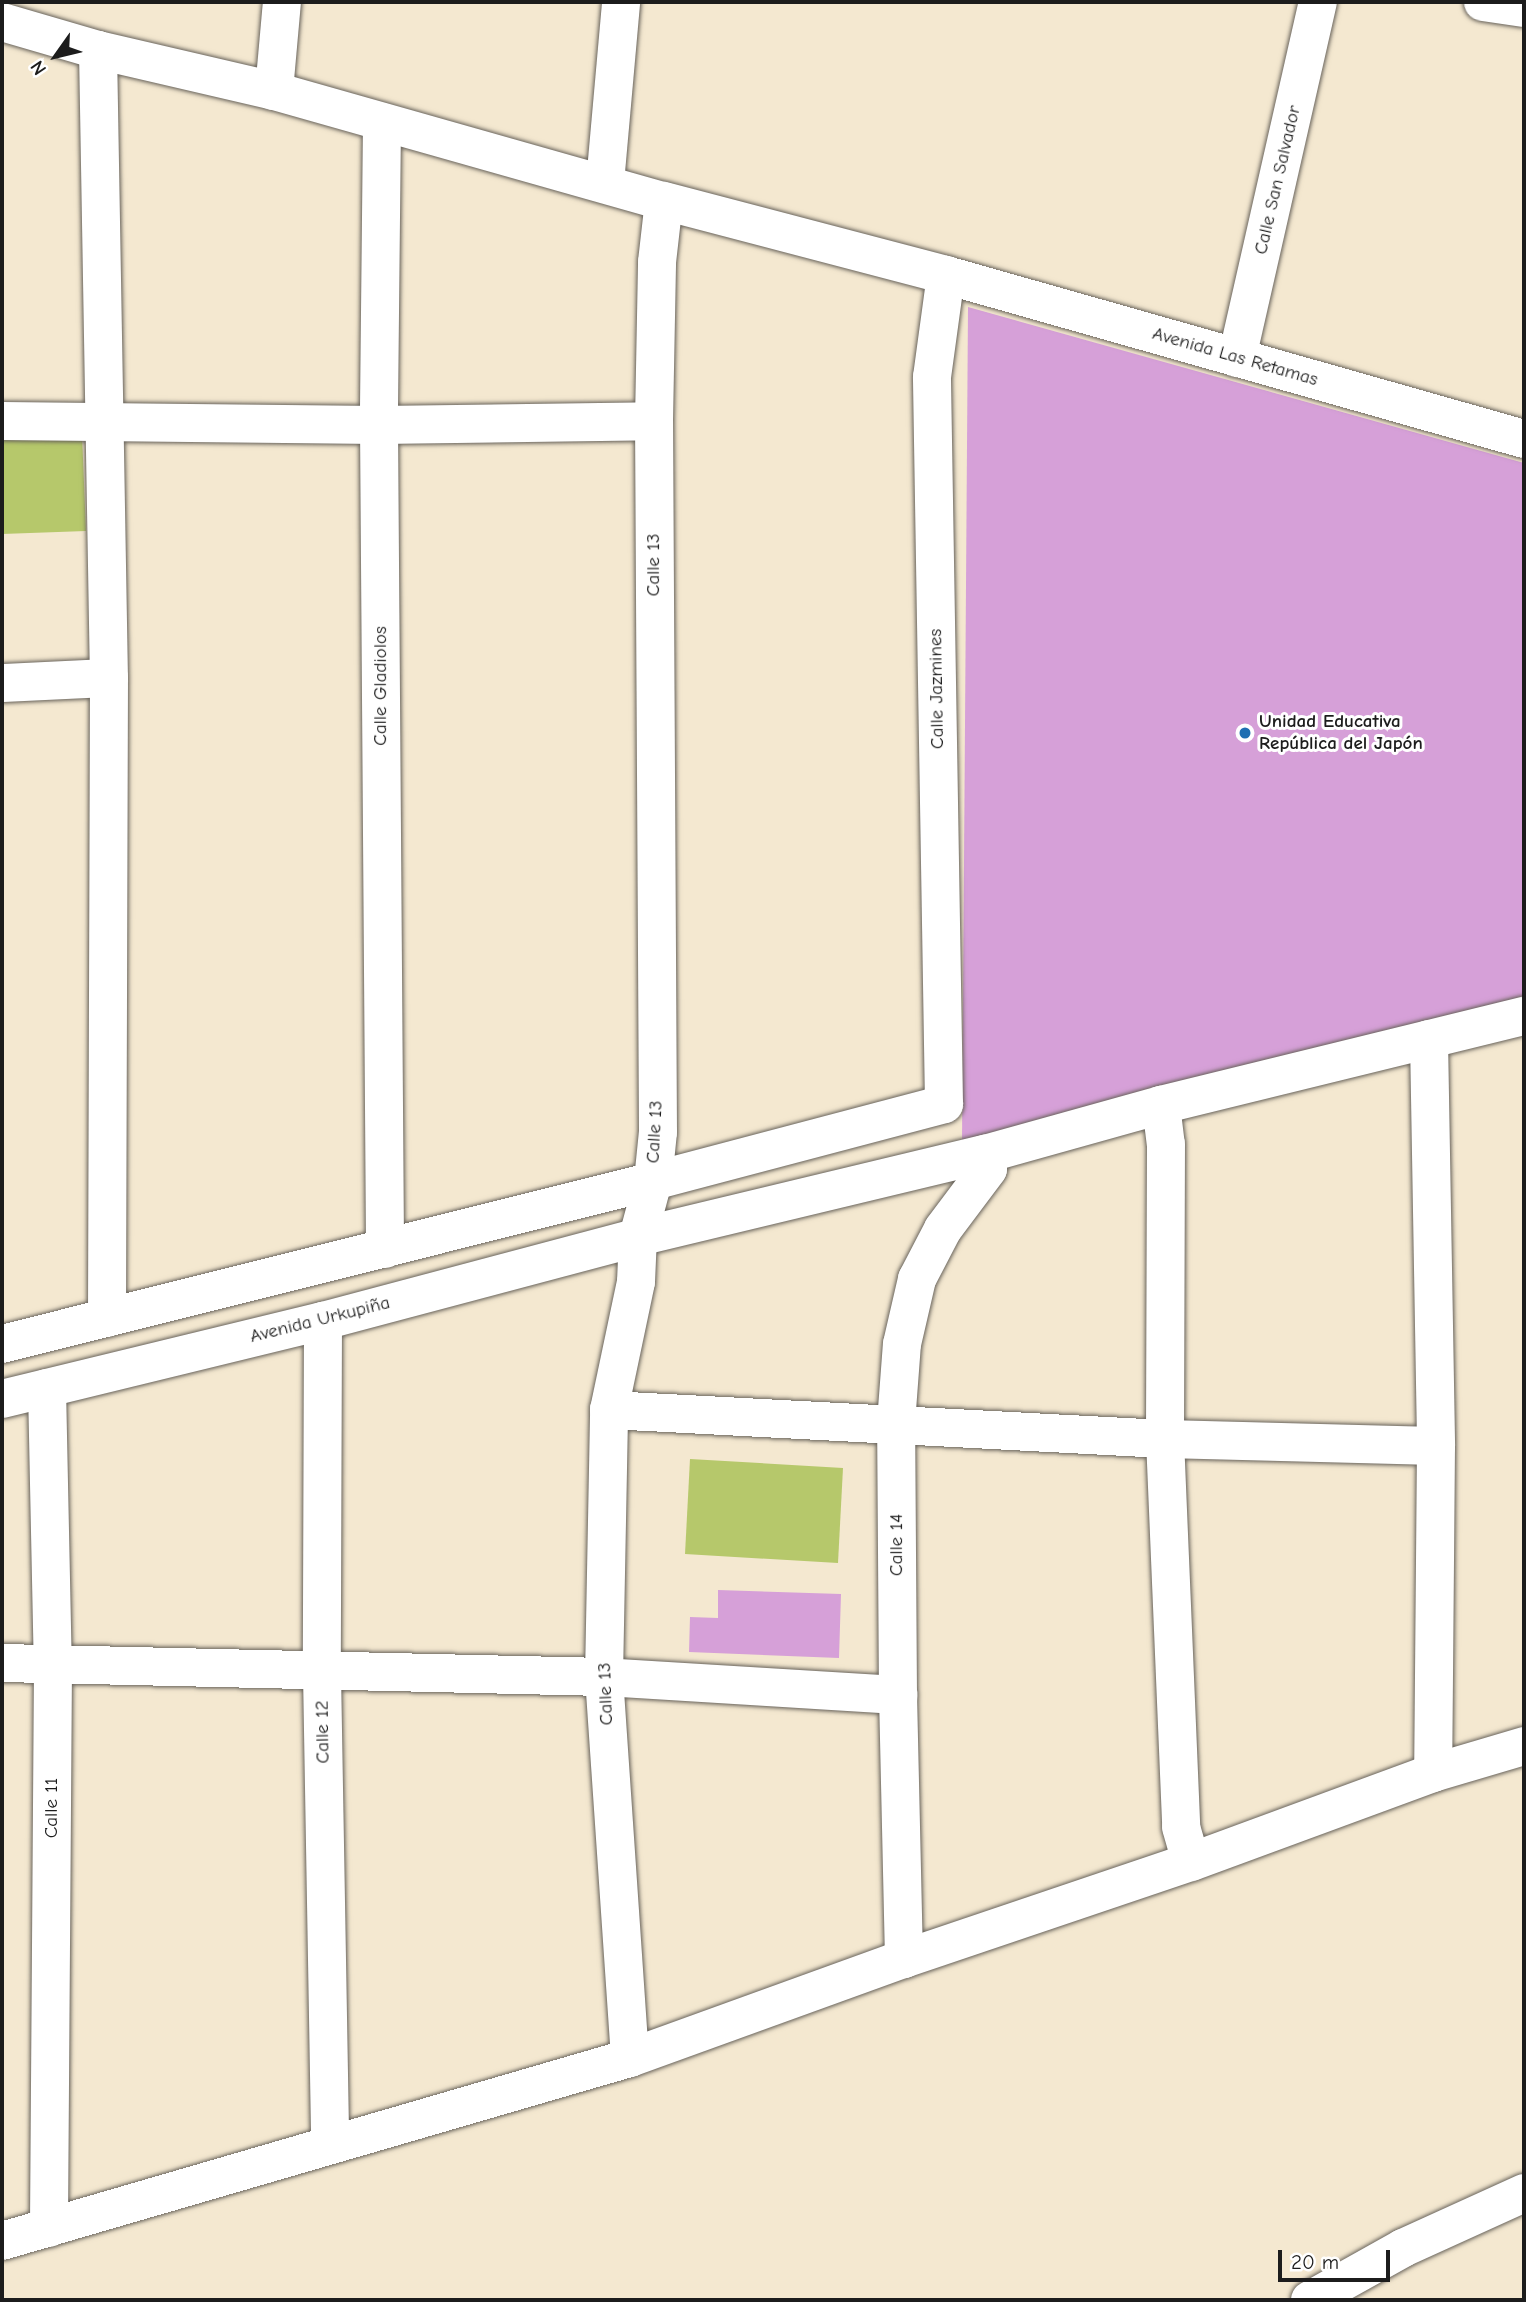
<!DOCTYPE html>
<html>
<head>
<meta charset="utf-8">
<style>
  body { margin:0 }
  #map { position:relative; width:1526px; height:2302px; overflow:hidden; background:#f4e8d0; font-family:"Comic Neue",sans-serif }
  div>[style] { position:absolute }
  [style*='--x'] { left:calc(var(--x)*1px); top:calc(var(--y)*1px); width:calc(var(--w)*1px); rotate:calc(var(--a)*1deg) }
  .green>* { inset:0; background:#b6c86b }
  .building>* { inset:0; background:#d6a0d8 }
  .roads { filter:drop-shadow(0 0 2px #68635b) drop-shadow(0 0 2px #68635b) }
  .minor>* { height:38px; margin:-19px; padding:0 19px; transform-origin:19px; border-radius:19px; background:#fff }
  .dots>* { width:19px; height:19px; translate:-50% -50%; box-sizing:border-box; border:4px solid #fff; border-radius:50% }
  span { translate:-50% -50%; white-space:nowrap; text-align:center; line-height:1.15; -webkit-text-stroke:6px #fff; paint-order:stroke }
  .street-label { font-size:19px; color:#1c1c1c }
  .poi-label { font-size:19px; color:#1c1c1c; font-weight:700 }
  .left { translate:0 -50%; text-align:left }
  .frame { position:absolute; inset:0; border:4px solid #1c1c1c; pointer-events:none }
  .north { position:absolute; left:21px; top:21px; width:70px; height:70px; -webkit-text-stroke:5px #fff; paint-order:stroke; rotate:236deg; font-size:19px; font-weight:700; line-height:28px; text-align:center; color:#1c1c1c }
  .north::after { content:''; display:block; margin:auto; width:24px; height:32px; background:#1c1c1c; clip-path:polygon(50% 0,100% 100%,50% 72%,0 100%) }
  .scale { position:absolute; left:1278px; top:2250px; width:112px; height:32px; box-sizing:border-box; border:4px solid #1c1c1c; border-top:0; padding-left:9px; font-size:21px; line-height:24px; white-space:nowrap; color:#1c1c1c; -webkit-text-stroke:5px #fff; paint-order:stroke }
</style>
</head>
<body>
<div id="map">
  <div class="green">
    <i style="clip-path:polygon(82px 434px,86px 531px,2px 534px,2px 437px)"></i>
    <i style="clip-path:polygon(690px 1459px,843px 1468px,838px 1563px,685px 1554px)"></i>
  </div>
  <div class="building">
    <i style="clip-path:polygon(968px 307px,1524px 463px,1524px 1003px,962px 1142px)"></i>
    <i style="clip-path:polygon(718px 1590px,841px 1594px,839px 1658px,689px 1652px,690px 1617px,718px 1618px)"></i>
  </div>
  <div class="roads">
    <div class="minor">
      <i style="--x:1483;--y:2;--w:41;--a:8.3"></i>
      <i style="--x:2;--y:22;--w:100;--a:16.3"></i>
      <i style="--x:98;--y:50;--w:181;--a:13.1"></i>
      <i style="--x:274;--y:91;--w:405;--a:15.8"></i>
      <i style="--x:664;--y:201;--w:292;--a:14.7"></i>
      <i style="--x:946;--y:275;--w:601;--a:15.84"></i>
      <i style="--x:98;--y:50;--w:628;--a:89"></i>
      <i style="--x:109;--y:678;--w:640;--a:90.18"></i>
      <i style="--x:274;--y:91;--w:89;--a:-84.9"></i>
      <i style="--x:382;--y:122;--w:303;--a:90.6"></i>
      <i style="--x:379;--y:425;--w:824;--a:89.58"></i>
      <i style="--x:605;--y:183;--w:182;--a:-84.9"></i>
      <i style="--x:1237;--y:358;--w:365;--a:-77.2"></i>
      <i style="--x:2;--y:421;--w:377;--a:0.6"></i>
      <i style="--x:379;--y:425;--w:275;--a:-0.8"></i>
      <i style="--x:2;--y:683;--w:107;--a:-2.7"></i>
      <i style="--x:1429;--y:1039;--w:407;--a:89"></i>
      <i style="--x:1436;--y:1446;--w:327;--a:90.5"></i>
      <i style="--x:1161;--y:1105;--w:39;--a:83"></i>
      <i style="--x:1166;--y:1144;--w:295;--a:90.2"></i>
      <i style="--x:1165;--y:1439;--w:388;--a:87.6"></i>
      <i style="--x:1181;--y:1827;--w:36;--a:74"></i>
      <i style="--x:323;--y:1321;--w:352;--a:90.2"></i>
      <i style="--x:322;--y:1673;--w:471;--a:89"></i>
      <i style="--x:2;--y:1344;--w:671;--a:-14.06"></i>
      <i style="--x:653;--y:1181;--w:301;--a:-14.8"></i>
      <i style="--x:944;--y:1104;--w:727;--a:-90.95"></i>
      <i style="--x:932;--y:377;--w:103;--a:-82.2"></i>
      <i style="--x:47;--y:1388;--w:278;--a:88.8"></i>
      <i style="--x:53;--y:1666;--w:562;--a:90.41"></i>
      <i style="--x:2;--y:1399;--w:330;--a:-13.7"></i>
      <i style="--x:323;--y:1321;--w:326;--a:-14.9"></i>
      <i style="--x:638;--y:1237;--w:357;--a:-13.5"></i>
      <i style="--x:985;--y:1154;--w:183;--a:-15.6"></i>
      <i style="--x:1161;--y:1105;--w:374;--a:-13.8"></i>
      <i style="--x:609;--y:1410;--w:557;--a:2.99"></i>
      <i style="--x:1165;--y:1439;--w:271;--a:1.5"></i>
      <i style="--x:2;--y:1663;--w:602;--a:1.33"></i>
      <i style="--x:604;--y:1677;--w:295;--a:3.5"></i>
      <i style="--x:904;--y:1959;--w:264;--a:-91.3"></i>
      <i style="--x:898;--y:1695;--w:272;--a:-90.4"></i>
      <i style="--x:896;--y:1423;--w:79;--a:-85.7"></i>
      <i style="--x:902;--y:1344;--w:67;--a:-77"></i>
      <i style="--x:917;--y:1279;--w:56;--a:-62.5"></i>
      <i style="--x:943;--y:1229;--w:75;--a:-53.1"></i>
      <i style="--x:988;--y:1169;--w:15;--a:-101"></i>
      <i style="--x:630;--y:2058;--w:382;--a:-93.9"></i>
      <i style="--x:604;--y:1677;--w:267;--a:-88.9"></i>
      <i style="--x:609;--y:1410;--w:131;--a:-78.1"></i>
      <i style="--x:636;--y:1282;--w:45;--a:-87.5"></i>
      <i style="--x:638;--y:1237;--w:58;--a:-75"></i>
      <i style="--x:653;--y:1181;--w:49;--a:-84.2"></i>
      <i style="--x:658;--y:1132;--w:711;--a:-90.32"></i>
      <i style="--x:654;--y:421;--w:159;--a:-88.9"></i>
      <i style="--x:657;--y:262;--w:61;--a:-83.5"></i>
      <i style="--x:2;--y:2241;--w:654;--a:-16.25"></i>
      <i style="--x:630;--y:2058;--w:291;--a:-19.9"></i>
      <i style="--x:904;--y:1959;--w:303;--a:-18.7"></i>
      <i style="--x:1191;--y:1862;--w:258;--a:-20.2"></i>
      <i style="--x:1433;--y:1773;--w:95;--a:-16.5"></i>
      <i style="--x:1310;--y:2300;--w:107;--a:-29.2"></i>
      <i style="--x:1403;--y:2248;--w:133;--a:-24.4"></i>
    </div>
  </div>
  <div class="dots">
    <i style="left:1245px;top:733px;background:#1f6fb2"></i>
  </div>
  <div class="street-label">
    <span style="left:1278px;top:180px;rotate:-77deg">Calle San Salvador</span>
    <span style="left:1235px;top:357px;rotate:16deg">Avenida Las Retamas</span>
    <span style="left:654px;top:565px;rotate:-90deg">Calle 13</span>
    <span style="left:381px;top:686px;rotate:-90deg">Calle Gladiolos</span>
    <span style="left:937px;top:689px;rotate:-91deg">Calle Jazmines</span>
    <span style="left:655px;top:1132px;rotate:-87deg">Calle 13</span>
    <span style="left:320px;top:1320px;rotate:-14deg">Avenida Urkupiña</span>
    <span style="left:897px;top:1545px;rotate:-90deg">Calle 14</span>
    <span style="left:606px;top:1694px;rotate:-92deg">Calle 13</span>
    <span style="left:323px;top:1732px;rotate:-91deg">Calle 12</span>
    <span style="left:52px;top:1808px;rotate:-90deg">Calle 11</span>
  </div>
  <div class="poi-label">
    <span class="left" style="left:1259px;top:733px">Unidad Educativa<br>República del Japón</span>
  </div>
  <div class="frame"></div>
  <div class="north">N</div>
  <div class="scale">20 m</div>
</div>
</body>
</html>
